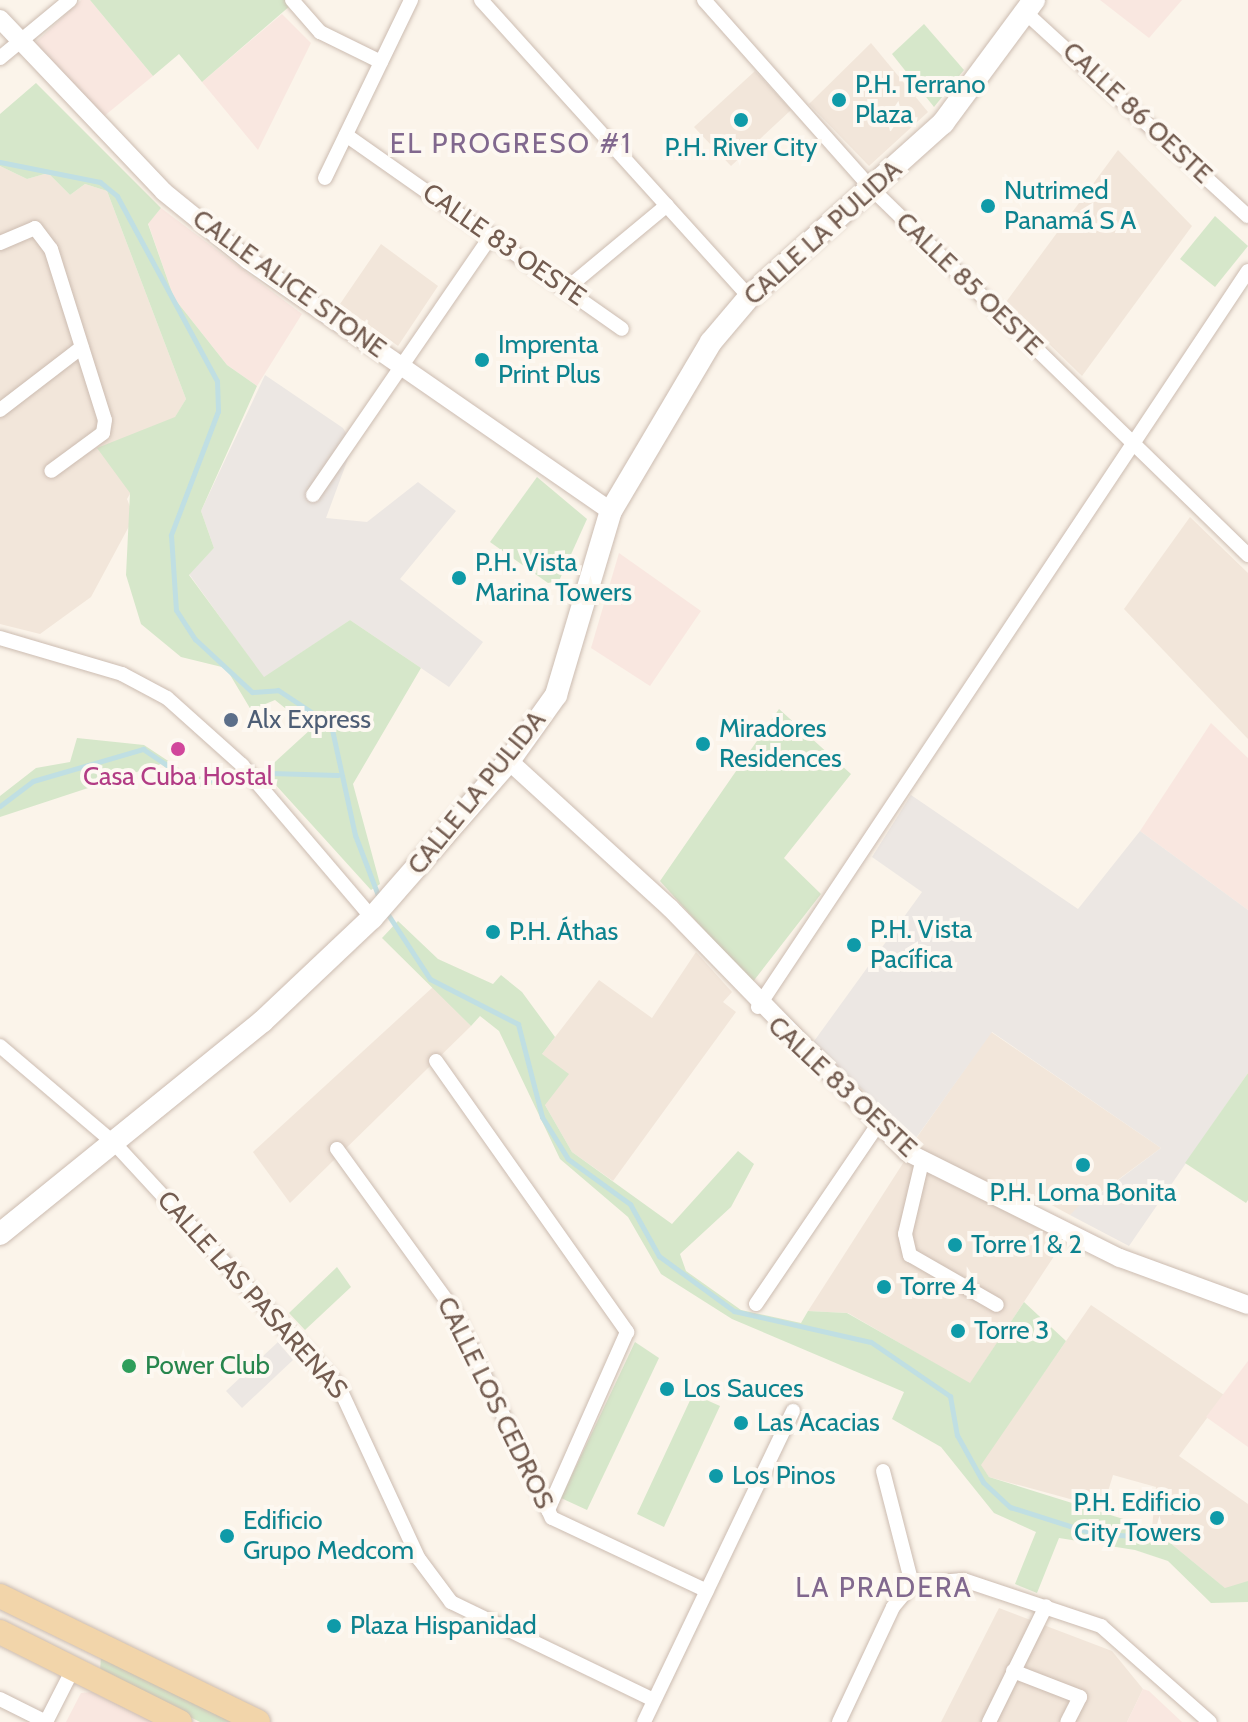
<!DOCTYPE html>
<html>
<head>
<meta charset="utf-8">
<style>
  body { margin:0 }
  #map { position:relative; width:1248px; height:1722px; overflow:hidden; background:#fbf4ea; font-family:Cabin,sans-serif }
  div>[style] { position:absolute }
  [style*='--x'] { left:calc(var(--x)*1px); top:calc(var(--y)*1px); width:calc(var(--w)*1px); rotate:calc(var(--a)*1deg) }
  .residential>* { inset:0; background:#f2e6da }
  .commercial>* { inset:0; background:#f9e7e0 }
  .industrial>* { inset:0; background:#ece7e3 }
  .green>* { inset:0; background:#d6e7ca }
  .stream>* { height:5px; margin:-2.5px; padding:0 2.5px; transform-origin:2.5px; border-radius:2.5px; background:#c0dfe3 }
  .roads { filter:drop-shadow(0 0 2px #ccbcb1) drop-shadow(0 0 2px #ccbcb1) }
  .minor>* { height:14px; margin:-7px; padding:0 7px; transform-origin:7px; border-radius:7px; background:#fff }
  .tertiary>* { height:18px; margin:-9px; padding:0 9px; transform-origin:9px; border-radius:9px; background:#fff }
  .secondary>* { height:22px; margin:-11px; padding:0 11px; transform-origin:11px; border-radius:11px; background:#fff }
  .primary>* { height:24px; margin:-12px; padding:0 12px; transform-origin:12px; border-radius:12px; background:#f2d5aa }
  .dots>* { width:22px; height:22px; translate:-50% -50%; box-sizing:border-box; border:4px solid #fdf8f1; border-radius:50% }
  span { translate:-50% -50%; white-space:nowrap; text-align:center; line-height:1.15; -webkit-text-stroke:8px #fdf8f1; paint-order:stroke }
  .culture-label { font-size:26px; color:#0d838f }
  .left { translate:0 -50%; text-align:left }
  .right { translate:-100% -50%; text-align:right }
  .street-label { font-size:26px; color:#735c50 }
  .service-label { font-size:26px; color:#4e5e75 }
  .hotel-label { font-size:26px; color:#b23c85 }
  .leisure-label { font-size:26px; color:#27864d }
  .neighbourhood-label { font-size:28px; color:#81688e; letter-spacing:2px }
</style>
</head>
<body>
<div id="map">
  <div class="residential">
    <i style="clip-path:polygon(871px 43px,928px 112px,869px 166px,809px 104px)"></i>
    <i style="clip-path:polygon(755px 71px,791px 110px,731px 166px,694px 127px)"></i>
    <i style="clip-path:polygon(1118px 150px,1192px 226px,1082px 376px,1006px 302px)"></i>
    <i style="clip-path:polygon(0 166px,27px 179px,48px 173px,70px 195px,85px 184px,107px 191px,186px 399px,127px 499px,134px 517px,91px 597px,40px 634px,0 624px)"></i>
    <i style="clip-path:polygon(381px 244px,438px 286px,398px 346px,340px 304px)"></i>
    <i style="clip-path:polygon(1190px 517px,1248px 573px,1248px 739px,1124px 609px)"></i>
    <i style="clip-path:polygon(696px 952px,732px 992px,723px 1002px,736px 1012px,613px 1181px,572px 1152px,545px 1105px,542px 1054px,599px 980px,652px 1018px)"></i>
    <i style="clip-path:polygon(433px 987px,471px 1026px,290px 1203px,253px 1152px)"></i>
    <i style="clip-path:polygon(991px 1032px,1161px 1148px,1070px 1215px,1009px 1182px,1003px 1190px,910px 1147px)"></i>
    <i style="clip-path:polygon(907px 1157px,1066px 1238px,970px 1384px,848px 1313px,808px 1311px)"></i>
    <i style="clip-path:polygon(1091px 1305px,1224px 1395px,1179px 1456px,1248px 1504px,1248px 1581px,1242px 1588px,1226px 1589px,1152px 1528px,1156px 1487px,1113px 1475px,1103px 1508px,989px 1477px,980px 1465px)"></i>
    <i style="clip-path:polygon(999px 1608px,1112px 1651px,1143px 1689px,1127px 1722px,941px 1722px)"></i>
  </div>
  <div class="commercial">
    <i style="clip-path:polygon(81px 0,90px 0,153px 76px,103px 117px,35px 43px)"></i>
    <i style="clip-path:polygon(1100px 0,1182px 0,1149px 38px)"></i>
    <i style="clip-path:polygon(282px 14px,311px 43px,258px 150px,202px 82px)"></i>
    <i style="clip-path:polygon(161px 208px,302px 314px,257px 386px,227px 365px,174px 298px,148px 223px)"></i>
    <i style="clip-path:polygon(619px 553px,701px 611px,650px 686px,591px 648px)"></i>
    <i style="clip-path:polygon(1211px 723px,1248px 758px,1248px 910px,1140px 831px)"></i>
    <i style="clip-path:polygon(1248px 1361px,1248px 1447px,1206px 1417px)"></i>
    <i style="clip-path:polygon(1143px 1689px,1149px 1691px,1182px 1722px,1127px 1722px)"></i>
    <i style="clip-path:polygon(92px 1692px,153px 1722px,66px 1722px,81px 1693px)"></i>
  </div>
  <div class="industrial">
    <i style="clip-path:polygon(265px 375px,343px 428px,353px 445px,326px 518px,367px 522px,418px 482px,456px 511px,400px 579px,483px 642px,449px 687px,350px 620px,264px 678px,189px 574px,214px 548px,201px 511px)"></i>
    <i style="clip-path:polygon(911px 795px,1078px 909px,1140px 831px,1248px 910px,1248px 1073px,1129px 1246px,1070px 1215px,1094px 1190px,1101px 1193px,1161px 1148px,992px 1032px,916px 1138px,812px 1044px,922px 892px,872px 857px)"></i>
    <i style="clip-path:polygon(278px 1342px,293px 1360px,242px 1408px,226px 1391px)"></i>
  </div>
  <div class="green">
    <i style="clip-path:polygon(90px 0,287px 0,291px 5px,202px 82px,179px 54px,153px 76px)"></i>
    <i style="clip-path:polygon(924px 24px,964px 70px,934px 107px,892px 54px)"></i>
    <i style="clip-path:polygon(36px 83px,161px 208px,148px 224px,174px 298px,227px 365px,257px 386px,201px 511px,214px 548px,189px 575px,264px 677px,350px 620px,421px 668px,353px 784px,380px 884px,371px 890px,264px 772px,311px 729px,275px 700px,251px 710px,226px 668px,181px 657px,141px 624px,126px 575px,130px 493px,97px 448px,175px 417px,186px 399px,107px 191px,85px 184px,70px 195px,48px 173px,27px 179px,0 166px,0 114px)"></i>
    <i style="clip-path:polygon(1215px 216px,1248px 246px,1215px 287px,1180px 259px)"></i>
    <i style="clip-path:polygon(537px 477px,587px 519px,559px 581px,548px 583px,490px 542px)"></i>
    <i style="clip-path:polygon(779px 709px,851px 774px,784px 858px,821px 894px,752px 983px,660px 881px)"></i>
    <i style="clip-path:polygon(77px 738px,144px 745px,194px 778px,224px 770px,240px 780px,193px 788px,161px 764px,0 817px,0 796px,36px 768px,70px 762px)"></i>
    <i style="clip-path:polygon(398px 921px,438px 959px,493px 984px,501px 975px,522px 992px,555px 1037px,542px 1054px,569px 1074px,545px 1105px,572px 1152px,672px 1224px,738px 1151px,754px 1164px,731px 1207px,680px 1254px,686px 1271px,741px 1310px,801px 1323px,808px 1311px,847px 1313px,970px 1383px,1024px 1302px,1066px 1341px,981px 1465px,989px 1477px,1152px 1528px,1225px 1588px,1248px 1581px,1248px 1602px,1211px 1603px,1168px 1561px,1135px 1550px,1059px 1538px,1037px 1593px,1015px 1584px,1036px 1532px,994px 1513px,941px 1447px,892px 1419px,904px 1392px,732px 1319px,661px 1274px,628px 1217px,560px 1159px,499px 1031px,480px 1016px,471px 1026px,382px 938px)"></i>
    <i style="clip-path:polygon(1248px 1073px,1248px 1200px,1246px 1203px,1185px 1163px)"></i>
    <i style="clip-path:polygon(337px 1267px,351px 1287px,305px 1330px,289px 1313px)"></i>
    <i style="clip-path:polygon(635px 1342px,659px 1358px,587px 1510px,561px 1498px)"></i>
    <i style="clip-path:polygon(693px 1394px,720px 1406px,664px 1527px,637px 1514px)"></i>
    <i style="clip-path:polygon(101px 1656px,237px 1722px,200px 1722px,100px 1672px)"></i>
  </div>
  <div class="stream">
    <i style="--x:0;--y:162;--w:102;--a:11.3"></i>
    <i style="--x:100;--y:182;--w:22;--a:39"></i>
    <i style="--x:117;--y:196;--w:210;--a:61.6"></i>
    <i style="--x:217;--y:381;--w:30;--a:88"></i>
    <i style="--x:218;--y:411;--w:133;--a:110.8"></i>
    <i style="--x:171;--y:535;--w:75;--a:86.2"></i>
    <i style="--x:176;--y:610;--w:35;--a:57"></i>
    <i style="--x:195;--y:639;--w:78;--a:42.9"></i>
    <i style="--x:252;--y:692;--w:26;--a:-4"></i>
    <i style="--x:278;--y:690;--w:64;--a:33.4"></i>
    <i style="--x:331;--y:725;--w:113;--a:77.7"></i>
    <i style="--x:355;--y:835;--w:67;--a:69.1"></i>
    <i style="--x:270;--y:773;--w:68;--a:1.7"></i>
    <i style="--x:0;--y:806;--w:41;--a:-37.1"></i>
    <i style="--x:33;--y:781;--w:115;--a:-16.2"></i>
    <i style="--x:143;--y:749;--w:59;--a:34"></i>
    <i style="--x:192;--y:782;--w:40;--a:-5.7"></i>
    <i style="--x:385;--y:910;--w:82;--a:56.9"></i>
    <i style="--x:430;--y:979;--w:99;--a:27.1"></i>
    <i style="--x:518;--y:1024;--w:96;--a:75.5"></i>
    <i style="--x:542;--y:1117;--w:49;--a:58.2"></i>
    <i style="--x:568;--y:1159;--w:77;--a:36"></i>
    <i style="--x:630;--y:1204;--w:60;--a:60.9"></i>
    <i style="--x:659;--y:1256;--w:93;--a:36.3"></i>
    <i style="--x:734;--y:1311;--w:140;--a:12.8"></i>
    <i style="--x:871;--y:1342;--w:96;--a:34.4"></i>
    <i style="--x:950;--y:1396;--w:40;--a:80"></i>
    <i style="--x:957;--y:1435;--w:54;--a:61"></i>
    <i style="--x:983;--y:1482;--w:37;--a:43"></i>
    <i style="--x:1010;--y:1507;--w:86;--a:17.6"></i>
    <i style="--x:1092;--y:1533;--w:41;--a:4.2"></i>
  </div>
  <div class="roads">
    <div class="minor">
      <i style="--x:292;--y:0;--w:43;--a:48.8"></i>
      <i style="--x:320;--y:32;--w:68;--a:26.2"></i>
      <i style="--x:481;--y:0;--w:400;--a:47.9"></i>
      <i style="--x:704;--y:0;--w:253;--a:48.4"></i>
      <i style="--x:872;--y:189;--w:525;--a:44.23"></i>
      <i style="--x:1025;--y:12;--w:302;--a:42.5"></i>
      <i style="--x:0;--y:58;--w:91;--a:-39.6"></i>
      <i style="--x:346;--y:135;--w:337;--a:35.1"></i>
      <i style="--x:325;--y:178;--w:198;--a:-64.2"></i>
      <i style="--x:0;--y:243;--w:38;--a:-23"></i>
      <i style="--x:35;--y:228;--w:26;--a:53"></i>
      <i style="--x:51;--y:249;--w:179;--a:72.5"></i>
      <i style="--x:105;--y:420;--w:13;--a:99"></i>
      <i style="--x:103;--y:433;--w:64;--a:143.8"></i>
      <i style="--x:566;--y:289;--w:131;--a:-39.7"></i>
      <i style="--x:0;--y:410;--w:103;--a:-37.5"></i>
      <i style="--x:313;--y:495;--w:316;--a:-55.5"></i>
      <i style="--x:0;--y:638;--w:127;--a:16.4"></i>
      <i style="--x:122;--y:674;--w:51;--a:28.1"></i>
      <i style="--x:167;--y:698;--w:101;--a:41.8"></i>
      <i style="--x:242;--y:765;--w:201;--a:49.6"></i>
      <i style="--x:758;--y:1007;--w:884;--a:-56.35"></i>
      <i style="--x:0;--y:1046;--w:151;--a:40.4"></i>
      <i style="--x:115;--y:1144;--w:330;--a:47.3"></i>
      <i style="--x:339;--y:1387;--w:190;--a:65.1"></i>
      <i style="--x:419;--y:1559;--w:54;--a:53.3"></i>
      <i style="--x:451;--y:1602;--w:225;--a:25.8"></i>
      <i style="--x:436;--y:1061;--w:332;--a:54.8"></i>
      <i style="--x:627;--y:1332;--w:195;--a:113.9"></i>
      <i style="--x:337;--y:1149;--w:198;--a:54.1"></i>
      <i style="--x:453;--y:1309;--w:231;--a:64.7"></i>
      <i style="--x:552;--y:1518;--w:171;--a:25.2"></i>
      <i style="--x:922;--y:1162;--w:74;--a:103.3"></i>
      <i style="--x:905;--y:1234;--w:22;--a:77"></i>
      <i style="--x:910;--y:1255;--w:100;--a:29.9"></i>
      <i style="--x:756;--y:1304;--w:215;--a:-55.8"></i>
      <i style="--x:883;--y:1471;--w:117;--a:75.6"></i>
      <i style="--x:912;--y:1584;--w:52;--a:-4.4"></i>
      <i style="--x:964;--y:1580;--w:145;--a:18.6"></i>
      <i style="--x:1101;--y:1626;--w:145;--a:41.4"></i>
      <i style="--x:1013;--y:1671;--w:72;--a:21.2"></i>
      <i style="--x:1080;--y:1697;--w:28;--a:117"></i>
      <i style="--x:0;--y:1699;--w:51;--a:26.6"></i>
      <i style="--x:46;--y:1722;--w:59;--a:-63"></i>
      <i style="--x:644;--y:1722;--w:345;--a:-64.4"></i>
      <i style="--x:839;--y:1722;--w:127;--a:-64.8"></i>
      <i style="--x:893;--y:1607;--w:30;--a:-50"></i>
      <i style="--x:989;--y:1722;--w:129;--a:-63.8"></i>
    </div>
    <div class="tertiary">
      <i style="--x:0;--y:19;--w:238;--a:46.5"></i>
      <i style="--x:164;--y:192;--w:108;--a:39"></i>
      <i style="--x:248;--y:260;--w:441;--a:34.7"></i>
      <i style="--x:509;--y:761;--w:218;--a:42.4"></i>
      <i style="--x:670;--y:908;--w:340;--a:45.8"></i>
      <i style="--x:907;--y:1152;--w:238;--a:26.5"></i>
      <i style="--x:1120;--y:1258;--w:136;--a:20.2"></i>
    </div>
    <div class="secondary">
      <i style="--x:0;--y:1234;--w:338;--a:-39"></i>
      <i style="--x:263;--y:1021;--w:150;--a:-43.4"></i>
      <i style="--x:372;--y:918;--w:208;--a:-48.9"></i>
      <i style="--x:509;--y:761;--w:81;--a:-54.5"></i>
      <i style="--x:556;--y:695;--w:192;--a:-73.4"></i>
      <i style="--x:611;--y:511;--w:196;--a:-59.4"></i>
      <i style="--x:711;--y:342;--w:59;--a:-49.8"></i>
      <i style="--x:749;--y:297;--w:261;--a:-41.9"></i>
      <i style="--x:943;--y:123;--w:153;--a:-53.5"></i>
    </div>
    <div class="primary">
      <i style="--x:0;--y:1596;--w:287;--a:26"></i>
      <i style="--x:0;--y:1632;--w:201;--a:26.6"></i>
    </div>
  </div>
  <div class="dots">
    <i style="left:839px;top:100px;background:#0f9aa8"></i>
    <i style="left:741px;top:120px;background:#0f9aa8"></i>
    <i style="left:988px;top:206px;background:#0f9aa8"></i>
    <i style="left:482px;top:360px;background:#0f9aa8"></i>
    <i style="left:459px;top:578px;background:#0f9aa8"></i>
    <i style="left:231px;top:720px;background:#5c6f8a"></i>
    <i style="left:703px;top:744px;background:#0f9aa8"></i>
    <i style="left:178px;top:749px;background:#d1479c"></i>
    <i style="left:493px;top:932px;background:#0f9aa8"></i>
    <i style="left:854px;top:945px;background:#0f9aa8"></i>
    <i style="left:1083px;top:1165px;background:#0f9aa8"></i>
    <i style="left:955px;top:1245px;background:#0f9aa8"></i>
    <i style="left:884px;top:1287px;background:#0f9aa8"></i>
    <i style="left:958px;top:1331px;background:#0f9aa8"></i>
    <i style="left:129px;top:1366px;background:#2e9e5b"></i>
    <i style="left:667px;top:1389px;background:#0f9aa8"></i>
    <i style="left:741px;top:1423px;background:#0f9aa8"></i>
    <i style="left:716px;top:1476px;background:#0f9aa8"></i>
    <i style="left:1217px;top:1518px;background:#0f9aa8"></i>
    <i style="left:227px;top:1536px;background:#0f9aa8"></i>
    <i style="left:334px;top:1626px;background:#0f9aa8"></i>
  </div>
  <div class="culture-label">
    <span class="left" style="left:855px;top:100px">P.H. Terrano<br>Plaza</span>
    <span style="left:741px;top:148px">P.H. River City</span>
    <span class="left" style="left:1004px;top:206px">Nutrimed<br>Panamá S A</span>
    <span class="left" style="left:498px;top:360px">Imprenta<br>Print Plus</span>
    <span class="left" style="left:475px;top:578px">P.H. Vista<br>Marina Towers</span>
    <span class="left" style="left:719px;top:744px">Miradores<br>Residences</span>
    <span class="left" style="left:870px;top:945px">P.H. Vista<br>Pacífica</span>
    <span class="left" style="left:509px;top:932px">P.H. Áthas</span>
    <span style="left:1083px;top:1193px">P.H. Loma Bonita</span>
    <span class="left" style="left:971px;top:1245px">Torre 1 &amp; 2</span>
    <span class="left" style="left:900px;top:1287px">Torre 4</span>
    <span class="left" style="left:974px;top:1331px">Torre 3</span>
    <span class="left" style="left:683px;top:1389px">Los Sauces</span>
    <span class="left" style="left:757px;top:1423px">Las Acacias</span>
    <span class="left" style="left:732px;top:1476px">Los Pinos</span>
    <span class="right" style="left:1201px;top:1518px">P.H. Edificio<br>City Towers</span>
    <span class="left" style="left:243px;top:1536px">Edificio<br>Grupo Medcom</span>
    <span class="left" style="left:350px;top:1626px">Plaza Hispanidad</span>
  </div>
  <div class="street-label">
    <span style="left:1137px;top:113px;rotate:43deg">CALLE 86 OESTE</span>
    <span style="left:823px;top:233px;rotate:-42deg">CALLE LA PULIDA</span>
    <span style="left:504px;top:245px;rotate:35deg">CALLE 83 OESTE</span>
    <span style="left:289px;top:284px;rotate:36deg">CALLE ALICE STONE</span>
    <span style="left:969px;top:284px;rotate:44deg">CALLE 85 OESTE</span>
    <span style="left:477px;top:793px;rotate:-51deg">CALLE LA PULIDA</span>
    <span style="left:842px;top:1087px;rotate:43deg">CALLE 83 OESTE</span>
    <span style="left:252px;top:1295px;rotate:48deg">CALLE LAS PASARENAS</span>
    <span style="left:495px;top:1403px;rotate:64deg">CALLE LOS CEDROS</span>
  </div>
  <div class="service-label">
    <span class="left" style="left:247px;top:720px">Alx Express</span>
  </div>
  <div class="hotel-label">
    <span style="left:178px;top:777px">Casa Cuba Hostal</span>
  </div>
  <div class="leisure-label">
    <span class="left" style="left:145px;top:1366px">Power Club</span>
  </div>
  <div class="neighbourhood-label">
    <span style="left:511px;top:143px">EL PROGRESO #1</span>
    <span style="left:884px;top:1587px">LA PRADERA</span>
  </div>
</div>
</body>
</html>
